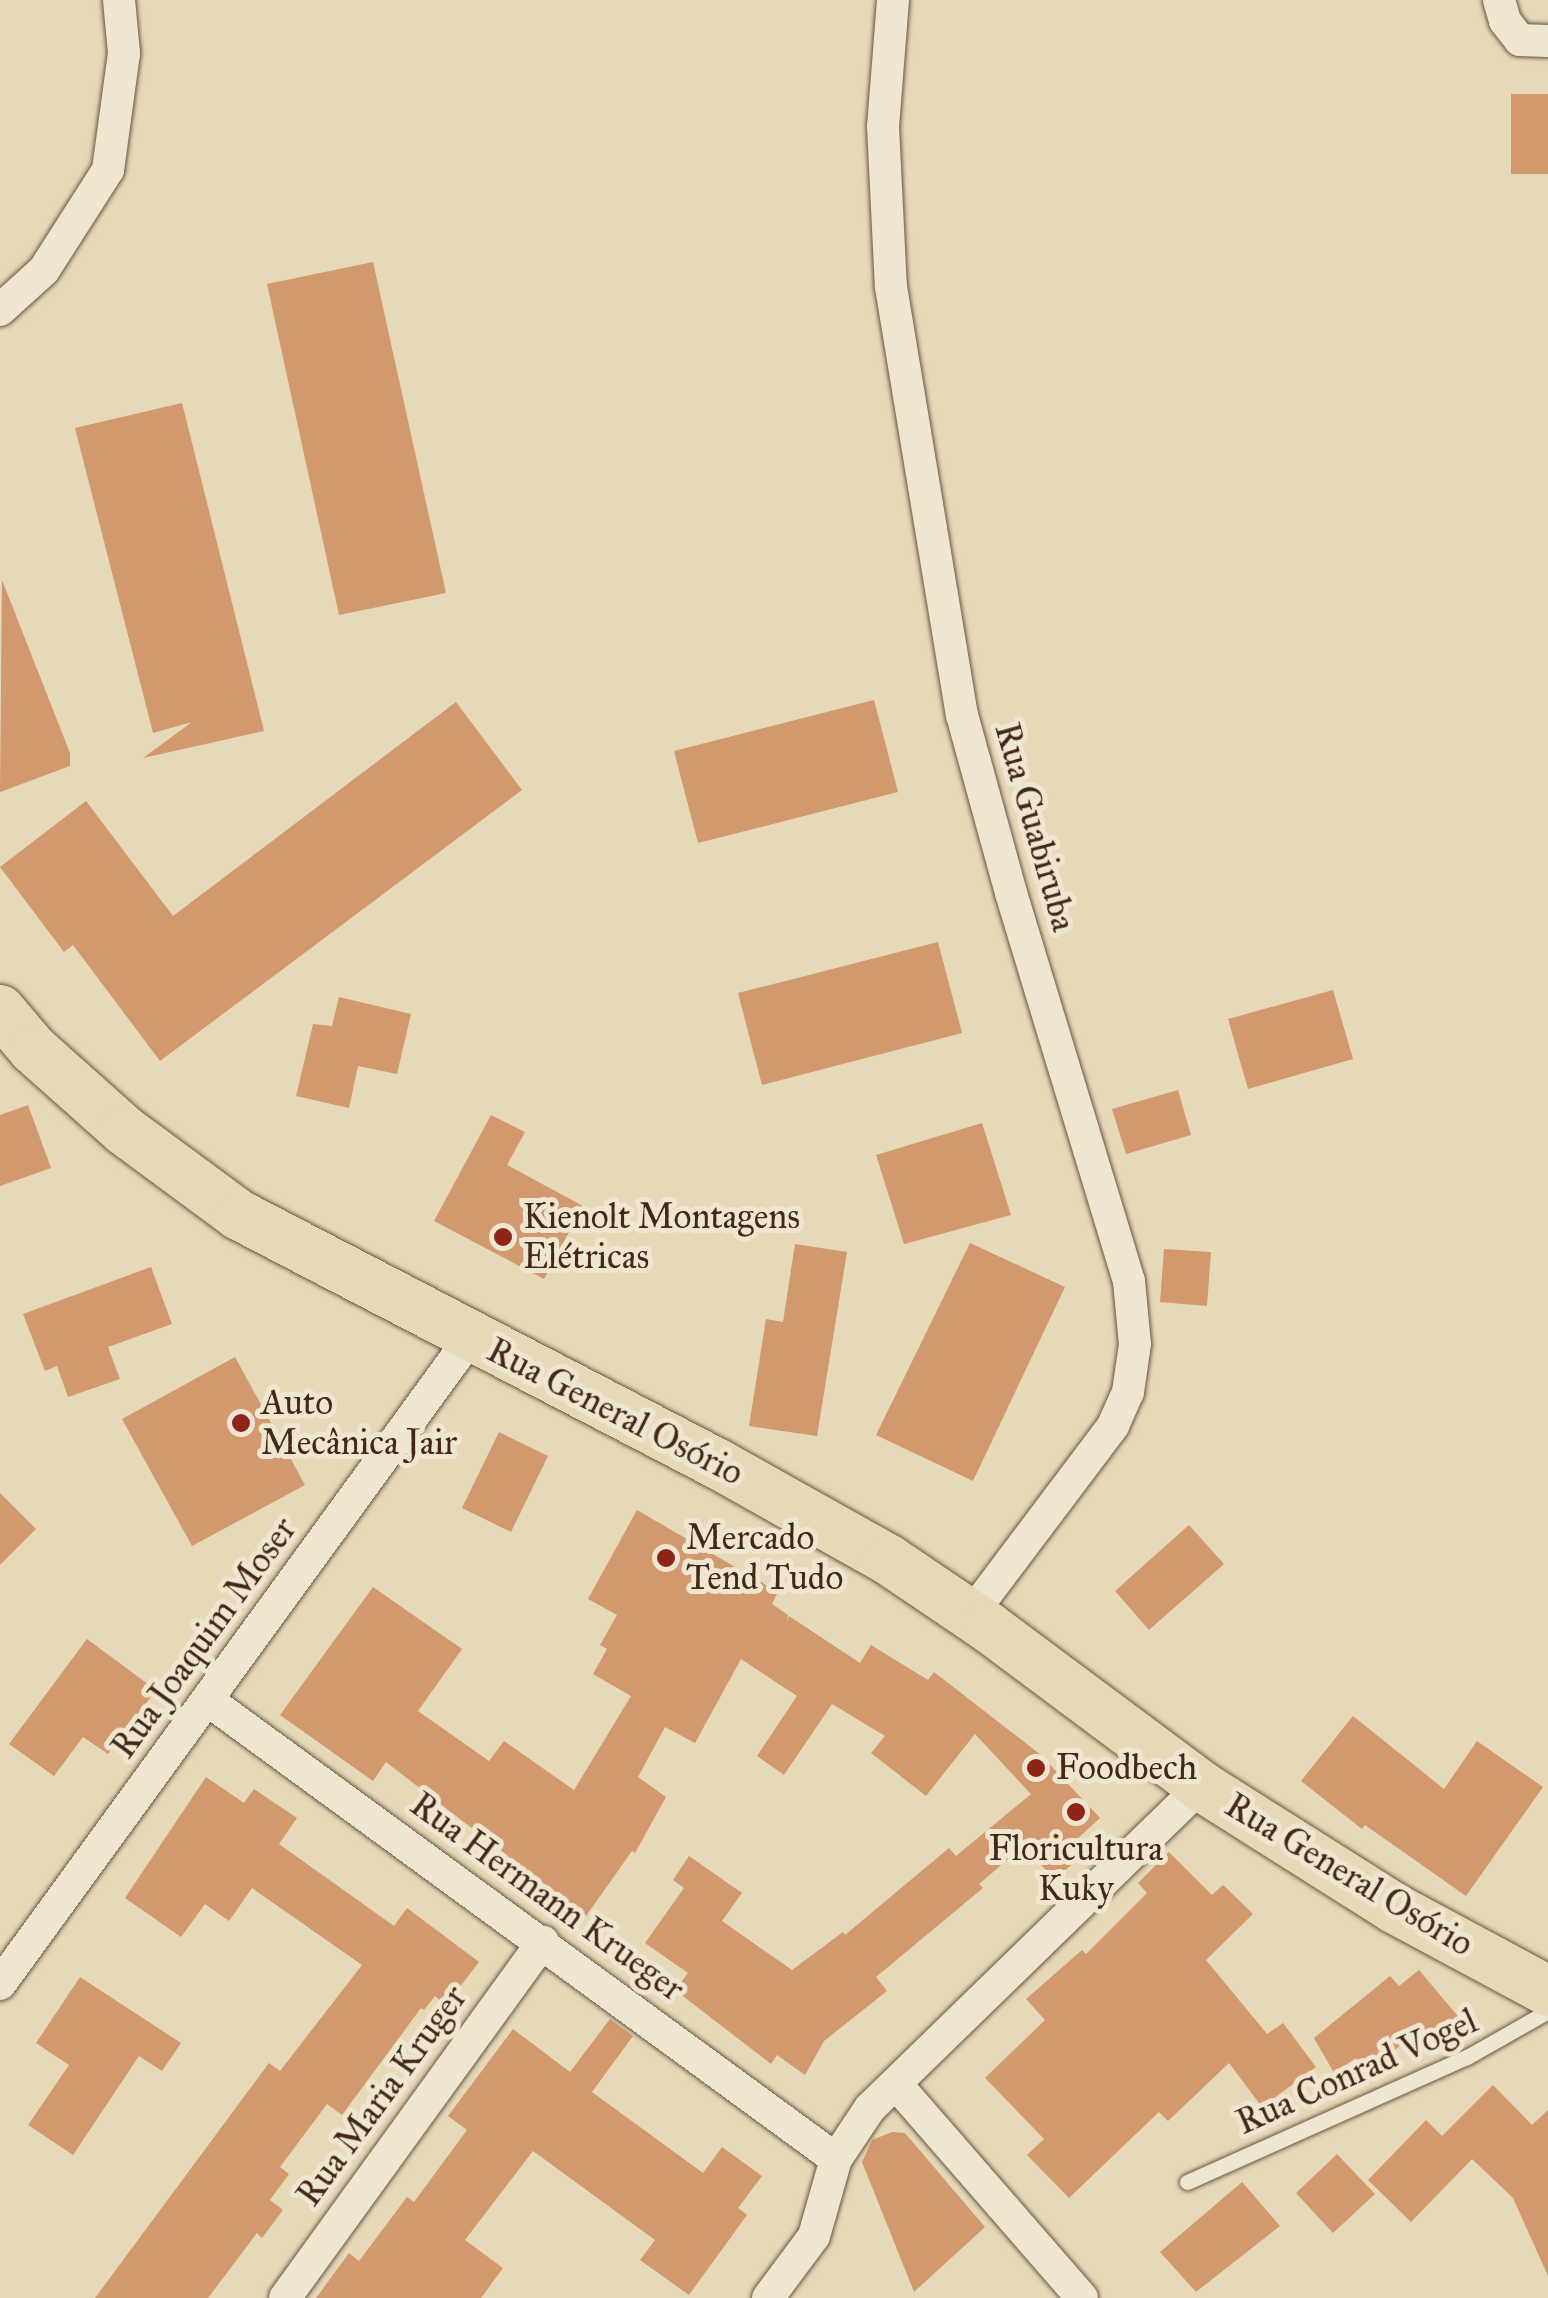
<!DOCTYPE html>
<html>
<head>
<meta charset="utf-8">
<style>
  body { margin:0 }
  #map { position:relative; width:1548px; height:2298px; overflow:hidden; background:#e5d9b8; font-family:"IM FELL Great Primer",serif }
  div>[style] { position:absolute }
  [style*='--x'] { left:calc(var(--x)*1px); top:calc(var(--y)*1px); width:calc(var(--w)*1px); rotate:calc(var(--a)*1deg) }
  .building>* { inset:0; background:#d2986e }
  .roads { filter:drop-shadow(0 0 2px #6a5440) drop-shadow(0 0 2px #6a5440) }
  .lane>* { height:15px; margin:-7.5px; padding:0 7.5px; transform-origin:7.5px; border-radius:7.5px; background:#eee6d1 }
  .street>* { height:32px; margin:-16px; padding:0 16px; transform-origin:16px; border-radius:16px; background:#eee6d1 }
  .primary>* { height:50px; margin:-25px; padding:0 25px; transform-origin:25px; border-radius:25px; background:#e5d9b8 }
  .dots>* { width:28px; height:28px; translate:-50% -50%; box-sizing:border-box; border:5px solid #eee6d1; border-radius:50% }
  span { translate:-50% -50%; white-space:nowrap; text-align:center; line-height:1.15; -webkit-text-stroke:10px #eee6d1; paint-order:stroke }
  .street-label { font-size:35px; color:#412818 }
  .poi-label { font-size:35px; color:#412818 }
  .left { translate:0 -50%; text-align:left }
</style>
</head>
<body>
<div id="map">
  <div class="building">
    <i style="clip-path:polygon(1511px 94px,1548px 94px,1548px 174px,1511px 174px)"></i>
    <i style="clip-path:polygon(373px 262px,446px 593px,339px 615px,267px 284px)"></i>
    <i style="clip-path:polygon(182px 403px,264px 731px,143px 758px,192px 722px,153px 733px,75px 428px)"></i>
    <i style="clip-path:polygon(2px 580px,70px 753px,70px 766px,0 792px)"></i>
    <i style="clip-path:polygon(874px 700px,898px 792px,698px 843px,674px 751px)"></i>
    <i style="clip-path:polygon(456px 702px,522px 790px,160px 1061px,73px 945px,64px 952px,0 867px,86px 801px,173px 916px)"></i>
    <i style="clip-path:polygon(938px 942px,962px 1033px,762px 1085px,738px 993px)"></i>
    <i style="clip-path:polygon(1333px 990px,1353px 1059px,1248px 1089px,1228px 1019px)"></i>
    <i style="clip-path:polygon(339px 997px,411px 1014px,397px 1074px,358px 1066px,349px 1108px,296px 1096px,313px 1024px,332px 1026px)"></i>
    <i style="clip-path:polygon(1178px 1090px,1191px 1135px,1126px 1154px,1112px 1109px)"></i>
    <i style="clip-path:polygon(28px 1105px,51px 1168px,0 1186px,0 1115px)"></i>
    <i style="clip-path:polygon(491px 1115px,525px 1132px,507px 1165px,583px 1206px,544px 1279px,434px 1221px)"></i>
    <i style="clip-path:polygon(982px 1123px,1011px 1215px,904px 1244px,876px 1155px)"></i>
    <i style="clip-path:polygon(970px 1243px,1065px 1287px,973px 1481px,876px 1435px)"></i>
    <i style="clip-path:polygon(795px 1244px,847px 1252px,817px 1436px,749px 1426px,766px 1319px,783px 1322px)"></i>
    <i style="clip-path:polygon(1164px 1249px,1211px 1252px,1207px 1306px,1160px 1302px)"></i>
    <i style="clip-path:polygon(151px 1267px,172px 1324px,108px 1347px,120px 1379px,68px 1397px,57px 1366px,45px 1371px,23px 1314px)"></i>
    <i style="clip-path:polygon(235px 1357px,305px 1485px,192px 1546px,122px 1419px)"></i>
    <i style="clip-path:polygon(499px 1432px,548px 1456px,511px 1532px,462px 1508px)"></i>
    <i style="clip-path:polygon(0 1493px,36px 1529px,0 1565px)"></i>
    <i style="clip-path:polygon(637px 1510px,778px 1592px,772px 1604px,788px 1615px,787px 1621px,789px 1616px,860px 1663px,871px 1645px,928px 1680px,934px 1672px,1041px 1755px,1100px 1818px,1075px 1841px,1085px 1852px,1055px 1880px,1024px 1846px,979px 1884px,983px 1888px,876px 1977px,887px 1991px,824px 2041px,805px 2075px,777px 2055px,771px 2064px,675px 1990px,688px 1973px,645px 1943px,684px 1888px,673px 1880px,689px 1856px,742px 1893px,722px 1921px,792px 1970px,843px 1932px,845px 1935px,949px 1848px,956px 1856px,1031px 1794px,975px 1734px,926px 1796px,871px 1753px,885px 1736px,832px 1704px,784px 1775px,757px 1756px,797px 1696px,741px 1659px,695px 1743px,665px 1727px,638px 1777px,666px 1797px,635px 1853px,632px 1851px,586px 1916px,386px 1762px,373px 1781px,280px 1715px,373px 1587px,462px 1649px,418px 1711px,489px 1761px,504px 1741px,574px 1790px,631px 1696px,593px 1674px,607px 1649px,600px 1645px,617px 1615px,588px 1599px)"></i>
    <i style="clip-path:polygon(1189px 1525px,1224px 1564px,1149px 1630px,1115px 1591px)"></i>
    <i style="clip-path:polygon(87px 1639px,156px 1690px,108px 1754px,83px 1737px,54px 1776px,9px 1744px)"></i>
    <i style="clip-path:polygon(1353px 1716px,1444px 1789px,1477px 1741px,1543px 1787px,1466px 1896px,1365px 1825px,1362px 1829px,1301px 1781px)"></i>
    <i style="clip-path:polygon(206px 1777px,244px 1803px,254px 1789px,297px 1818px,279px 1844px,394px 1926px,407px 1908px,479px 1962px,446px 2005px,435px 1996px,424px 2010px,421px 2008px,342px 2115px,327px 2104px,280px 2167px,289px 2174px,270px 2200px,283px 2210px,262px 2238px,257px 2233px,208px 2298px,95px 2298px,269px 2063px,280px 2071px,362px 1965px,252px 1888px,229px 1921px,205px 1904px,181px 1937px,125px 1898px)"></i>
    <i style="clip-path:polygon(1169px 1852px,1212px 1895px,1223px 1885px,1253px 1914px,1206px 1960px,1267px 2034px,1283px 2023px,1316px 2067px,1262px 2107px,1229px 2063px,1168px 2121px,1159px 2112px,1069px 2198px,1027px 2155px,1044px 2139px,985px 2078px,1045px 2020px,1026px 1999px,1082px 1950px,1086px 1954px,1147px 1893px,1138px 1883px)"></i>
    <i style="clip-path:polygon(1419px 1970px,1467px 2027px,1428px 2047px,1415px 2033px,1368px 2073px,1356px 2058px,1334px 2073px,1314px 2038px,1390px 1976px,1399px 1986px)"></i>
    <i style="clip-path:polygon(80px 1977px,181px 2043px,162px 2071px,139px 2056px,73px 2155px,28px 2125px,69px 2065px,36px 2043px)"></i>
    <i style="clip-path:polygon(610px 2019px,633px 2036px,592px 2092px,703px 2173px,722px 2147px,762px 2176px,738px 2208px,747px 2215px,689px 2295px,640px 2260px,655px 2240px,533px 2151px,465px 2240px,503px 2268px,481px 2298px,316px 2298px,349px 2253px,359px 2261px,407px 2197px,414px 2202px,467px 2130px,448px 2116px,513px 2029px,570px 2072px)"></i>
    <i style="clip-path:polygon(1493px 2085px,1532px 2125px,1548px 2110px,1548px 2276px,1513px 2198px,1472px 2159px,1411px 2222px,1368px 2180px,1426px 2120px,1442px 2136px)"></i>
    <i style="clip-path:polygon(892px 2132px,905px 2133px,985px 2227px,914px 2292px,862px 2162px,872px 2140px)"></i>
    <i style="clip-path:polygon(1337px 2154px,1375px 2194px,1333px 2233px,1296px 2193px)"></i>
    <i style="clip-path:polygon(1242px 2182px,1280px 2226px,1196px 2292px,1160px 2252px)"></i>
  </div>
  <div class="roads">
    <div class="lane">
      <i style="--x:1187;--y:2182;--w:307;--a:-24.1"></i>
      <i style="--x:1467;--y:2057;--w:93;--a:-29.6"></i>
    </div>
    <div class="street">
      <i style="--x:893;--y:0;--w:126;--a:94.5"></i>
      <i style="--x:883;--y:126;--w:161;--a:87.2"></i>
      <i style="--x:891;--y:287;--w:434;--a:80.6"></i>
      <i style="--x:962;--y:715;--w:185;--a:74.6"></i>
      <i style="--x:1011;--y:893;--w:406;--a:73.1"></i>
      <i style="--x:1129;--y:1281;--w:63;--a:84.6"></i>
      <i style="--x:1135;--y:1344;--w:49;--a:98.3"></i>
      <i style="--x:1128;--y:1392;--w:37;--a:114"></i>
      <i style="--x:1113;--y:1426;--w:238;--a:127"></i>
      <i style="--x:1499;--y:0;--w:22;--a:74"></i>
      <i style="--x:1505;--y:21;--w:24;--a:52"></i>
      <i style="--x:1520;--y:40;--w:28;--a:2"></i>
      <i style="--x:0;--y:310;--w:59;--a:-42.3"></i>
      <i style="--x:44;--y:270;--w:119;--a:-57.4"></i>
      <i style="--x:108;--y:170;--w:118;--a:-82.2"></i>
      <i style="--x:124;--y:53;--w:53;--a:-95.4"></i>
      <i style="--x:209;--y:1701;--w:776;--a:36.15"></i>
      <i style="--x:0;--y:1984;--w:800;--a:-53.95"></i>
      <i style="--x:897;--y:2085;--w:282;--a:49"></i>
      <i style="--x:285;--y:2298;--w:440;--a:-54.1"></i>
      <i style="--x:768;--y:2298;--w:77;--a:-53.4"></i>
      <i style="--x:814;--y:2236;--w:80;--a:-74.1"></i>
      <i style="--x:836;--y:2159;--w:61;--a:-56.3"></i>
      <i style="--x:870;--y:2108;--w:462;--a:-44.2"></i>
    </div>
    <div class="primary">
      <i style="--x:0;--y:1010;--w:51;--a:49.8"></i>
      <i style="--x:33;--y:1049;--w:123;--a:41.7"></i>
      <i style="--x:125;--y:1131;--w:142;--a:36.4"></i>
      <i style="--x:239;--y:1215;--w:540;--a:27.47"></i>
      <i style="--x:718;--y:1464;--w:196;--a:29.3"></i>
      <i style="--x:889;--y:1560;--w:120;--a:34.1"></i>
      <i style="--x:988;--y:1627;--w:266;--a:36.7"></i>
      <i style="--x:1201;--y:1786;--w:228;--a:32.3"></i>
      <i style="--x:1394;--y:1908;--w:175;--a:28.3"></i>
    </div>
  </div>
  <div class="dots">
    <i style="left:503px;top:1237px;background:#8f2418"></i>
    <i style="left:241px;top:1423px;background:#8f2418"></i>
    <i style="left:666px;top:1558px;background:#8f2418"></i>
    <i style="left:1036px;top:1768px;background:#8f2418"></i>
    <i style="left:1076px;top:1812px;background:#8f2418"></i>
  </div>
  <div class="street-label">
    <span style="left:1035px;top:827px;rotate:74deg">Rua Guabiruba</span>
    <span style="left:615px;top:1412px;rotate:27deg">Rua General Osório</span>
    <span style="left:204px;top:1638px;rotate:-54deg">Rua Joaquim Moser</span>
    <span style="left:1349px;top:1875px;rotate:31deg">Rua General Osório</span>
    <span style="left:547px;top:1897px;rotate:36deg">Rua Hermann Krueger</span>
    <span style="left:1357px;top:2072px;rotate:-24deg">Rua Conrad Vogel</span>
    <span style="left:382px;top:2096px;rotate:-54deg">Rua Maria Kruger</span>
  </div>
  <div class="poi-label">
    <span class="left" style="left:523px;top:1237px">Kienolt Montagens<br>Elétricas</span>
    <span class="left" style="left:261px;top:1423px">Auto<br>Mecânica Jair</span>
    <span class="left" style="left:686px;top:1558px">Mercado<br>Tend Tudo</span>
    <span class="left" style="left:1056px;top:1768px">Foodbech</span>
    <span style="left:1076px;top:1869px">Floricultura<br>Kuky</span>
  </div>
</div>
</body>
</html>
